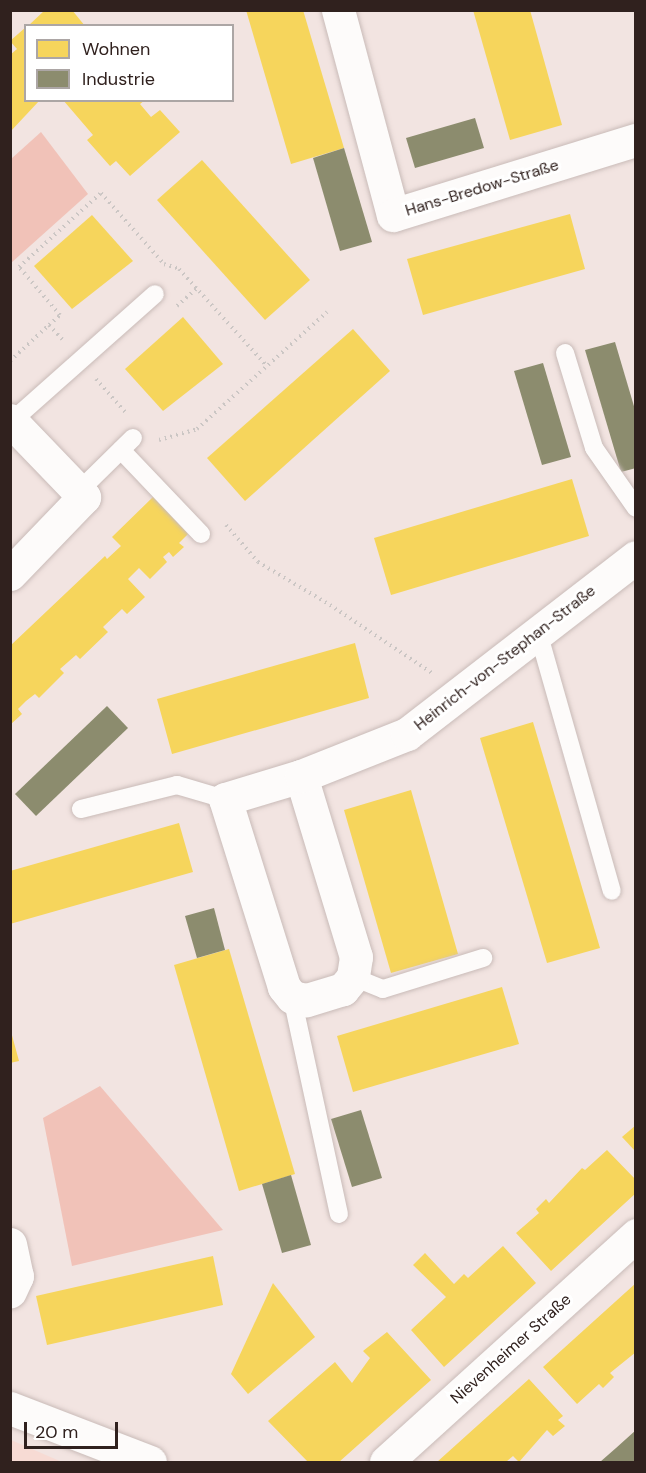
<!DOCTYPE html>
<html>
<head>
<meta charset="utf-8">
<style>
  body { margin:0 }
  #map { position:relative; width:646px; height:1473px; overflow:hidden; background:#f2e4e1; font-family:"DM Sans",sans-serif }
  div>[style] { position:absolute }
  [style*='--x'] { left:calc(var(--x)*1px); top:calc(var(--y)*1px); width:calc(var(--w)*1px); rotate:calc(var(--a)*1deg) }
  .built>* { inset:0; background:#f7dbd4 }
  .green>* { inset:0; background:#f1c2b8 }
  .homes>* { inset:0; background:#f6d55c }
  .industry>* { inset:0; background:#8c8c6e }
  .path>* { height:4px; margin-top:-2px; transform-origin:0; background:repeating-linear-gradient(90deg,#cbc6c4 0 1.5px,transparent 0 6px) }
  .roads { filter:drop-shadow(0 0 2px #c9bbb8) drop-shadow(0 0 2px #c9bbb8) }
  .lane>* { height:18px; margin:-9px; padding:0 9px; transform-origin:9px; border-radius:9px; background:#fdfbfa }
  .street>* { height:33px; margin:-16.5px; padding:0 16.5px; transform-origin:16.5px; border-radius:16.5px; background:#fdfbfa }
  .secondary>* { height:33px; margin:-16.5px; padding:0 16.5px; transform-origin:16.5px; border-radius:16.5px; background:#fdfbfa }
  span { translate:-50% -50%; white-space:nowrap; text-align:center; line-height:1.15; -webkit-text-stroke:6px #fff; paint-order:stroke }
  .street-label { font-size:16px; color:#30211e }
  .frame { position:absolute; inset:0; border:12px solid #30211e; pointer-events:none }
  .legend { position:absolute; left:24px; top:24px; width:210px; height:78px; box-sizing:border-box; background:#fff; border:2px solid #aca6a5; margin:0; padding:8px 10px; list-style:none; font-size:18px; color:#30211e }
  .legend li { display:flex; align-items:center; gap:12px; height:30px }
  .legend b { width:30px; border:2px solid #aca6a5 }
  .scale { position:absolute; left:24px; top:1422px; width:94px; height:27px; box-sizing:border-box; border:3px solid #30211e; border-top:0; padding-left:8px; font-size:18px; line-height:21px; white-space:nowrap; color:#30211e; -webkit-text-stroke:4px #fff; paint-order:stroke }
</style>
</head>
<body>
<div id="map">
  <div class="built">
    <i style="clip-path:polygon(11px 1440px,62px 1462px,11px 1462px)"></i>
  </div>
  <div class="green">
    <i style="clip-path:polygon(41px 132px,88px 194px,11px 263px,11px 159px)"></i>
    <i style="clip-path:polygon(100px 1086px,223px 1230px,72px 1266px,43px 1118px)"></i>
  </div>
  <div class="homes">
    <i style="clip-path:polygon(45px 10px,72px 10px,85px 26px,28px 26px)"></i>
    <i style="clip-path:polygon(246px 10px,303px 10px,344px 148px,291px 164px)"></i>
    <i style="clip-path:polygon(473px 10px,530px 10px,562px 125px,510px 140px)"></i>
    <i style="clip-path:polygon(26px 27px,26px 100px,40px 100px,10px 132px,10px 55px,17px 49px,10px 41px)"></i>
    <i style="clip-path:polygon(63px 100px,145px 100px,140px 104px,151px 117px,160px 110px,180px 132px,130px 176px,116px 161px,110px 166px,87px 140px,93px 135px)"></i>
    <i style="clip-path:polygon(202px 160px,310px 280px,265px 320px,157px 200px)"></i>
    <i style="clip-path:polygon(570px 214px,585px 269px,423px 315px,407px 259px)"></i>
    <i style="clip-path:polygon(92px 215px,133px 261px,72px 309px,34px 266px)"></i>
    <i style="clip-path:polygon(183px 317px,223px 364px,163px 411px,125px 369px)"></i>
    <i style="clip-path:polygon(353px 329px,390px 371px,245px 501px,207px 458px)"></i>
    <i style="clip-path:polygon(572px 479px,589px 536px,391px 595px,374px 538px)"></i>
    <i style="clip-path:polygon(153px 497px,188px 534px,179px 543px,184px 547px,173px 557px,169px 552px,163px 557px,167px 562px,150px 579px,139px 568px,128px 579px,145px 597px,127px 614px,122px 609px,103px 627px,108px 632px,80px 659px,76px 655px,60px 669px,64px 673px,39px 698px,35px 694px,26px 701px,18px 709px,22px 714px,10px 725px,10px 646px,105px 556px,107px 559px,121px 546px,112px 537px)"></i>
    <i style="clip-path:polygon(355px 643px,369px 698px,172px 754px,157px 699px)"></i>
    <i style="clip-path:polygon(533px 722px,600px 948px,547px 963px,480px 738px)"></i>
    <i style="clip-path:polygon(411px 790px,458px 954px,391px 973px,344px 810px)"></i>
    <i style="clip-path:polygon(179px 823px,193px 872px,10px 924px,10px 871px)"></i>
    <i style="clip-path:polygon(229px 949px,295px 1174px,239px 1191px,174px 965px)"></i>
    <i style="clip-path:polygon(502px 987px,519px 1044px,353px 1092px,337px 1036px)"></i>
    <i style="clip-path:polygon(10px 1028px,19px 1061px,10px 1063px)"></i>
    <i style="clip-path:polygon(636px 1125px,636px 1152px,622px 1137px)"></i>
    <i style="clip-path:polygon(607px 1150px,636px 1180px,636px 1193px,551px 1271px,516px 1233px,539px 1213px,536px 1209px,546px 1199px,549px 1203px,582px 1168px,585px 1170px)"></i>
    <i style="clip-path:polygon(503px 1246px,536px 1283px,444px 1367px,411px 1330px,446px 1297px,413px 1265px,425px 1253px,454px 1284px,464px 1274px,468px 1278px)"></i>
    <i style="clip-path:polygon(213px 1256px,223px 1305px,47px 1345px,36px 1296px)"></i>
    <i style="clip-path:polygon(273px 1283px,315px 1337px,248px 1394px,231px 1374px)"></i>
    <i style="clip-path:polygon(636px 1283px,636px 1352px,610px 1373px,614px 1377px,603px 1388px,599px 1384px,577px 1404px,543px 1367px)"></i>
    <i style="clip-path:polygon(387px 1332px,431px 1380px,339px 1462px,308px 1462px,268px 1421px,335px 1362px,352px 1383px,370px 1358px,363px 1351px)"></i>
    <i style="clip-path:polygon(529px 1379px,563px 1416px,558px 1420px,565px 1426px,553px 1436px,547px 1430px,519px 1462px,513px 1456px,506px 1462px,437px 1462px)"></i>
  </div>
  <div class="industry">
    <i style="clip-path:polygon(475px 118px,484px 148px,415px 168px,406px 138px)"></i>
    <i style="clip-path:polygon(344px 148px,372px 242px,340px 251px,313px 158px)"></i>
    <i style="clip-path:polygon(615px 342px,636px 413px,636px 468px,621px 472px,585px 350px)"></i>
    <i style="clip-path:polygon(543px 363px,571px 457px,542px 465px,514px 371px)"></i>
    <i style="clip-path:polygon(107px 706px,128px 728px,36px 816px,15px 794px)"></i>
    <i style="clip-path:polygon(214px 908px,225px 950px,197px 958px,185px 916px)"></i>
    <i style="clip-path:polygon(361px 1110px,382px 1178px,352px 1187px,331px 1119px)"></i>
    <i style="clip-path:polygon(291px 1175px,311px 1245px,282px 1253px,262px 1184px)"></i>
    <i style="clip-path:polygon(636px 1430px,636px 1462px,600px 1462px,616px 1448px)"></i>
  </div>
  <div class="path">
    <i style="--x:177;--y:306;--w:27;--a:-42"></i>
    <i style="--x:49;--y:325;--w:15;--a:-42"></i>
    <i style="--x:60;--y:315;--w:63;--a:-130.5"></i>
    <i style="--x:19;--y:267;--w:110;--a:-42.1"></i>
    <i style="--x:101;--y:193;--w:95;--a:48.4"></i>
    <i style="--x:164;--y:264;--w:16;--a:18"></i>
    <i style="--x:179;--y:269;--w:131;--a:47.8"></i>
    <i style="--x:10;--y:361;--w:53;--a:-42.7"></i>
    <i style="--x:49;--y:325;--w:22;--a:47"></i>
    <i style="--x:96;--y:379;--w:47;--a:48.5"></i>
    <i style="--x:159;--y:440;--w:40;--a:-16"></i>
    <i style="--x:197;--y:429;--w:175;--a:-42"></i>
    <i style="--x:226;--y:525;--w:49;--a:49.1"></i>
    <i style="--x:258;--y:562;--w:84;--a:30.8"></i>
    <i style="--x:330;--y:605;--w:123;--a:33.7"></i>
  </div>
  <div class="roads">
    <div class="lane">
      <i style="--x:565;--y:353;--w:99;--a:73"></i>
      <i style="--x:594;--y:448;--w:73;--a:55"></i>
      <i style="--x:12;--y:421;--w:191;--a:-41.6"></i>
      <i style="--x:121;--y:450;--w:116;--a:46.4"></i>
      <i style="--x:78;--y:492;--w:77;--a:-44.5"></i>
      <i style="--x:538;--y:632;--w:269;--a:74.1"></i>
      <i style="--x:81;--y:809;--w:99;--a:-14"></i>
      <i style="--x:177;--y:785;--w:50;--a:16.3"></i>
      <i style="--x:353;--y:977;--w:32;--a:22"></i>
      <i style="--x:383;--y:989;--w:105;--a:-17.2"></i>
      <i style="--x:292;--y:997;--w:222;--a:77.8"></i>
    </div>
    <div class="street">
      <i style="--x:338;--y:10;--w:212;--a:75"></i>
      <i style="--x:393;--y:215;--w:254;--a:-17.2"></i>
      <i style="--x:10;--y:420;--w:107;--a:46.1"></i>
      <i style="--x:84;--y:497;--w:107;--a:133.9"></i>
      <i style="--x:301;--y:776;--w:189;--a:73.1"></i>
      <i style="--x:356;--y:957;--w:20;--a:99"></i>
      <i style="--x:353;--y:977;--w:16;--a:130"></i>
      <i style="--x:343;--y:989;--w:39;--a:163"></i>
      <i style="--x:306;--y:1000;--w:14;--a:-168"></i>
      <i style="--x:292;--y:997;--w:13;--a:-129"></i>
      <i style="--x:284;--y:987;--w:197;--a:-107.4"></i>
      <i style="--x:225;--y:799;--w:79;--a:-16.8"></i>
      <i style="--x:301;--y:776;--w:114;--a:-21.6"></i>
      <i style="--x:407;--y:734;--w:289;--a:-37.7"></i>
      <i style="--x:10;--y:1244;--w:33;--a:78"></i>
      <i style="--x:17;--y:1276;--w:17;--a:115"></i>
      <i style="--x:386;--y:1462;--w:338;--a:-42.2"></i>
    </div>
    <div class="secondary">
      <i style="--x:10;--y:1408;--w:150;--a:21.1"></i>
    </div>
  </div>
  <div class="street-label">
    <span style="left:482px;top:188px;rotate:-17deg">Hans-Bredow-Straße</span>
    <span style="left:505px;top:658px;rotate:-38deg">Heinrich-von-Stephan-Straße</span>
    <span style="left:511px;top:1349px;rotate:-42deg">Nievenheimer Straße</span>
  </div>
  <div class="frame"></div>
  <ul class="legend">
  <li><b style="height:16px;background:#f6d55c"></b>Wohnen</li>
  <li><b style="height:16px;background:#8c8c6e"></b>Industrie</li>
  </ul>
  <div class="scale">20 m</div>
</div>
</body>
</html>
